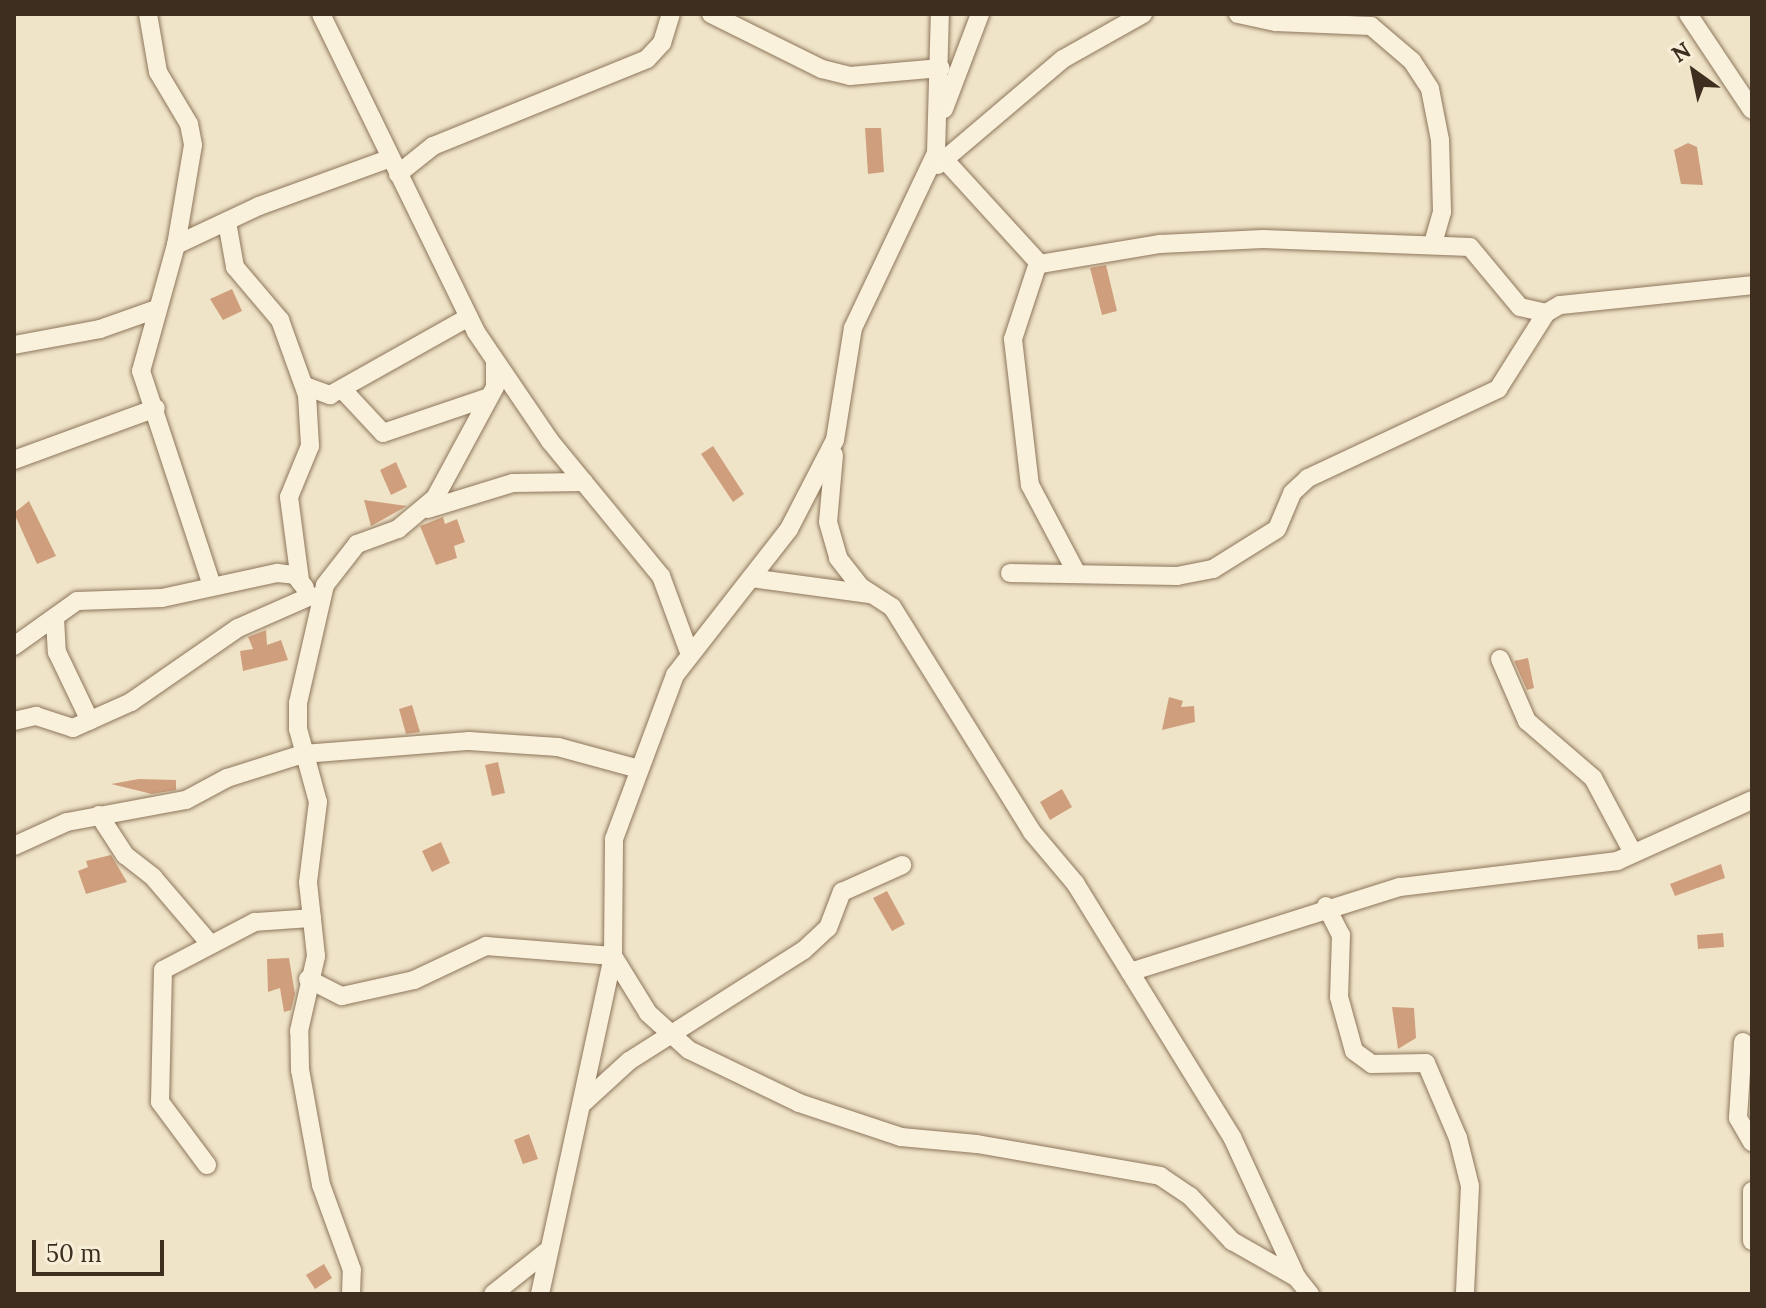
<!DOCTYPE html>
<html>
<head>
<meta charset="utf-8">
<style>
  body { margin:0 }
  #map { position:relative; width:1766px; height:1308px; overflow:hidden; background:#f0e4c8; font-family:Lora,serif }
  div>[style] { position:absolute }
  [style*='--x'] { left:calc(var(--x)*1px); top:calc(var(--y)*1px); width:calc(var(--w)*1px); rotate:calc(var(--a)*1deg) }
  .building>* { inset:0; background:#cf9f7d }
  .roads { filter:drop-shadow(0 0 2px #8d765c) drop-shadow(0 0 2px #8d765c) }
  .minor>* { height:18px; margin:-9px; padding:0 9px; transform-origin:9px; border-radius:9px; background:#faf1dc }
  span { translate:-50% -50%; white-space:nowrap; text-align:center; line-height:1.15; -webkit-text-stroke:6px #f7eed8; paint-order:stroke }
  .frame { position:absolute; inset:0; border:16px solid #3d2e20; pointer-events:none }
  .north { position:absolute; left:1654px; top:32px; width:80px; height:80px; -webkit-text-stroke:6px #f7eed8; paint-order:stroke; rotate:327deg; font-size:22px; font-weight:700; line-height:32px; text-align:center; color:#3d2e20 }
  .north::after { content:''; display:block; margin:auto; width:28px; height:36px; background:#3d2e20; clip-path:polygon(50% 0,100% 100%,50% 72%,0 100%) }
  .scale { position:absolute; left:32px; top:1240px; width:132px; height:36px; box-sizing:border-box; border:4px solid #3d2e20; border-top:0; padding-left:10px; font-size:24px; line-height:28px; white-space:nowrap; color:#3d2e20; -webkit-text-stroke:6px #f7eed8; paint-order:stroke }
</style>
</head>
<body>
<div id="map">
  <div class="building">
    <i style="clip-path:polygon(865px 128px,881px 128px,884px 172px,868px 174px)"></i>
    <i style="clip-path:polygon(1688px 143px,1697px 147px,1703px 185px,1681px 184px,1674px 150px)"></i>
    <i style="clip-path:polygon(1106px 265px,1117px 311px,1102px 315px,1090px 268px)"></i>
    <i style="clip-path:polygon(232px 289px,242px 311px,223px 320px,210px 299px)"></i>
    <i style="clip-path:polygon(713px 446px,744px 494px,733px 502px,701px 454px)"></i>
    <i style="clip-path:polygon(396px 462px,407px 487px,391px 495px,380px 470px)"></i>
    <i style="clip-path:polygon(364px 500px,407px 506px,371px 526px)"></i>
    <i style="clip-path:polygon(29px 501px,56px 556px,37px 564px,14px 513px)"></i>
    <i style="clip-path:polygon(443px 517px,445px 524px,457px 519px,465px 542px,454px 546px,457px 558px,436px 565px,420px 526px)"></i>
    <i style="clip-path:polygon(266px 630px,267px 645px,281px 640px,288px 660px,243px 671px,240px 651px,253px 649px,248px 637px)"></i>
    <i style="clip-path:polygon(1528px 658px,1534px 688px,1527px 690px,1514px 661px)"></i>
    <i style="clip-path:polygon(1169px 697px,1183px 701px,1181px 707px,1194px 706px,1195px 722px,1162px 730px)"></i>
    <i style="clip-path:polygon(412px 705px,420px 732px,406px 734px,399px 709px)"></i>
    <i style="clip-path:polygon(498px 762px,505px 793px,492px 796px,485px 765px)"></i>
    <i style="clip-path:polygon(139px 779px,176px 780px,176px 790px,152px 794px,111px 784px)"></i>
    <i style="clip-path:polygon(1062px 789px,1072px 807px,1050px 820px,1040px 802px)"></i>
    <i style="clip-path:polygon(441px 842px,450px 863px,432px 872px,422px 851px)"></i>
    <i style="clip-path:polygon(111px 855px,127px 882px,86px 894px,78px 871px,88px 867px,86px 861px)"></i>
    <i style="clip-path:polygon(1721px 864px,1725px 878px,1675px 896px,1670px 884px)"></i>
    <i style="clip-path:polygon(887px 891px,905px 924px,892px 931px,873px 898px)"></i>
    <i style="clip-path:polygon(1723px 933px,1724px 947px,1698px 949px,1697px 935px)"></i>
    <i style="clip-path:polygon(289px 958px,295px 994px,291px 1010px,284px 1012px,280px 988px,268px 992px,267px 959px)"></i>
    <i style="clip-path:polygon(1392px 1007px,1414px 1008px,1416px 1038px,1398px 1049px)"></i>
    <i style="clip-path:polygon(529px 1134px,538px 1159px,523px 1164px,514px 1140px)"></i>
    <i style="clip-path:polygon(324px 1264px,332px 1278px,315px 1289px,306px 1275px)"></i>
  </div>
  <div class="roads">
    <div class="minor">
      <i style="--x:148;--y:14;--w:59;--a:80.2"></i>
      <i style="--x:158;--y:72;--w:61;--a:59.2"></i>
      <i style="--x:189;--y:124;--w:21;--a:79"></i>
      <i style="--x:193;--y:145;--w:101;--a:99.6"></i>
      <i style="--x:176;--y:245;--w:131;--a:105.5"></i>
      <i style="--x:141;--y:371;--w:223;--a:71.7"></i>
      <i style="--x:321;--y:14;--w:354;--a:64"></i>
      <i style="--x:476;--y:332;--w:132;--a:55.8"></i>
      <i style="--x:550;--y:441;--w:175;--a:50.6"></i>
      <i style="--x:661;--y:576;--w:81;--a:69.8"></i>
      <i style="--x:711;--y:14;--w:124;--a:26.4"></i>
      <i style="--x:822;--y:69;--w:29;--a:14"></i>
      <i style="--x:850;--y:76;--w:91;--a:-5"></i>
      <i style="--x:1238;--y:14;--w:39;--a:12"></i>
      <i style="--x:1276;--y:22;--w:95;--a:2.4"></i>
      <i style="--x:1371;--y:26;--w:54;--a:40.5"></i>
      <i style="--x:1412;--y:61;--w:33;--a:57"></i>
      <i style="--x:1430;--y:89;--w:52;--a:78.9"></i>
      <i style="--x:1440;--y:140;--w:72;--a:88.4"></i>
      <i style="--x:1442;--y:212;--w:33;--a:106"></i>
      <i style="--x:1688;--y:14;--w:115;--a:56.3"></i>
      <i style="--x:944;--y:109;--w:102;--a:-69.2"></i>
      <i style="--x:944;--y:159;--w:142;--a:47.6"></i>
      <i style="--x:1040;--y:264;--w:122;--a:-9.5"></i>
      <i style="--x:1160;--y:244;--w:103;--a:-2.8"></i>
      <i style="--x:1263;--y:239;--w:207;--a:2.2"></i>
      <i style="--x:1470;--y:247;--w:78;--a:50.2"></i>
      <i style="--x:1520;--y:307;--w:27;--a:13"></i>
      <i style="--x:938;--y:165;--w:164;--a:-40.3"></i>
      <i style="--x:1063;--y:59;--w:92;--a:-29.4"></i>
      <i style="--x:398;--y:174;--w:45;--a:-38.7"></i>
      <i style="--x:433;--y:146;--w:231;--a:-22.1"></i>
      <i style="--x:647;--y:59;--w:22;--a:-47"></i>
      <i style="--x:662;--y:43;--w:30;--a:-73"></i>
      <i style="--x:227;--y:222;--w:46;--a:79.9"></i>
      <i style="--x:235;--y:267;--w:70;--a:49.7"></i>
      <i style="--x:280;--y:320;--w:80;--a:70.2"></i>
      <i style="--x:307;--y:395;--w:51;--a:86.6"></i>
      <i style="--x:310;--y:446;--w:55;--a:112.4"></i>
      <i style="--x:289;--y:497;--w:85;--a:82.5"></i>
      <i style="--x:176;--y:245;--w:92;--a:-25.2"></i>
      <i style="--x:259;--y:206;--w:140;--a:-20"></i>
      <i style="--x:1038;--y:263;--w:80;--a:108.2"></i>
      <i style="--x:1013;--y:339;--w:147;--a:83.4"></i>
      <i style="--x:1030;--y:485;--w:98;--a:62.1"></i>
      <i style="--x:14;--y:345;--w:87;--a:-10.5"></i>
      <i style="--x:100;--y:329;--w:57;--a:-19.4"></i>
      <i style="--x:305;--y:386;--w:27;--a:20"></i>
      <i style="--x:330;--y:395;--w:159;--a:-29.3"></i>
      <i style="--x:342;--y:389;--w:60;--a:47"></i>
      <i style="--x:383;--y:433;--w:112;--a:-18.8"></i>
      <i style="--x:834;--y:455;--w:67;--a:95.1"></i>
      <i style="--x:828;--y:522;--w:37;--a:74"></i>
      <i style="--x:838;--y:558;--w:37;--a:52"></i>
      <i style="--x:861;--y:587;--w:37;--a:33"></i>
      <i style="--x:892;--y:607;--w:265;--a:58.1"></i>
      <i style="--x:1032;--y:832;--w:67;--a:49.9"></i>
      <i style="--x:1075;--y:883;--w:299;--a:58.3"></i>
      <i style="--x:1232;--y:1137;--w:155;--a:65.3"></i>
      <i style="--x:1297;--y:1278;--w:21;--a:51"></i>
      <i style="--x:14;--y:460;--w:151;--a:-20.1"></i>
      <i style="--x:428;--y:509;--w:89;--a:-17"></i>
      <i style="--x:513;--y:483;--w:71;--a:-0.8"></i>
      <i style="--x:1010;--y:573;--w:167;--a:1"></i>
      <i style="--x:1177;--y:576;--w:37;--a:-11"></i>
      <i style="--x:1213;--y:569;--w:75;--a:-32"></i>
      <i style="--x:1277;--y:529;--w:39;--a:-67"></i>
      <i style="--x:1292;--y:493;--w:22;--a:-43"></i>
      <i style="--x:1308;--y:478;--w:210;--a:-25.1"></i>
      <i style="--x:1498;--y:389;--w:90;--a:-57.7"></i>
      <i style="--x:1546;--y:313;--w:16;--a:-30"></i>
      <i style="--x:1560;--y:305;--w:193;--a:-5.9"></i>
      <i style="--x:751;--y:578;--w:120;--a:7.7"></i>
      <i style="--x:55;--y:618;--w:34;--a:87"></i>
      <i style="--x:57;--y:652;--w:76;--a:64.4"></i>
      <i style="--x:14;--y:646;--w:77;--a:-35.5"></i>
      <i style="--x:77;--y:601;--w:85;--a:-2"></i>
      <i style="--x:162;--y:598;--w:118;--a:-12.3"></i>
      <i style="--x:277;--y:573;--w:18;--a:6"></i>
      <i style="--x:295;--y:575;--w:16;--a:52"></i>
      <i style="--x:1500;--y:659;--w:68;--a:66.5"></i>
      <i style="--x:1527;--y:721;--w:87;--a:40.8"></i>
      <i style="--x:1593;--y:778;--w:85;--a:61.9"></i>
      <i style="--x:14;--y:721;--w:23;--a:-13"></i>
      <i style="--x:36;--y:716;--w:39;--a:18"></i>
      <i style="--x:73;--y:728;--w:64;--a:-24.1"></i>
      <i style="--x:131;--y:702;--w:130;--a:-34.7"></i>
      <i style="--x:238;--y:628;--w:80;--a:-23.7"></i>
      <i style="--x:99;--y:815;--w:48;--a:57"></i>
      <i style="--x:125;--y:855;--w:36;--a:38"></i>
      <i style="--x:153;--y:877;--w:89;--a:49.5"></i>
      <i style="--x:14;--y:846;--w:58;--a:-24.4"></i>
      <i style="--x:67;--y:822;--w:121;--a:-10.5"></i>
      <i style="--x:186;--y:800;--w:47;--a:-28.2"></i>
      <i style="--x:227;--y:778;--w:80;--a:-17.5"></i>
      <i style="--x:303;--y:754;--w:167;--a:-4.5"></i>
      <i style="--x:469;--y:741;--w:89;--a:3.9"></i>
      <i style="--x:558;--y:747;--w:84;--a:15.2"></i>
      <i style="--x:1326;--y:906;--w:33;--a:63"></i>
      <i style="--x:1341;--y:935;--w:62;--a:91.8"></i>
      <i style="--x:1339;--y:997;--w:56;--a:74.5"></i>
      <i style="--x:1354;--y:1051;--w:22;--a:36"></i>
      <i style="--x:1372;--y:1064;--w:54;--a:-1.1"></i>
      <i style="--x:1426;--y:1063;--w:82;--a:66.9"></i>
      <i style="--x:1458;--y:1138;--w:49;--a:76"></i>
      <i style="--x:1470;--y:1186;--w:108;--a:92.7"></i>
      <i style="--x:1130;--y:972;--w:283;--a:-17.5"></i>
      <i style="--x:1400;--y:887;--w:219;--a:-6.8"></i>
      <i style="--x:1617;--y:861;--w:148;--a:-24.3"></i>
      <i style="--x:308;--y:979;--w:38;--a:27"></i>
      <i style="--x:342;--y:996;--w:74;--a:-12.5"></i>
      <i style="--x:414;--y:980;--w:80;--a:-25.3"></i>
      <i style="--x:486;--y:946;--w:127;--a:4.5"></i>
      <i style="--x:613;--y:956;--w:67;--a:58.4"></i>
      <i style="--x:648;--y:1013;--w:55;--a:42.1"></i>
      <i style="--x:689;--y:1050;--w:122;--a:25.7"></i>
      <i style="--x:799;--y:1103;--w:108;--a:18.4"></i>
      <i style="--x:901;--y:1137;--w:76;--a:5.3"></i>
      <i style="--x:977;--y:1144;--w:186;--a:9.9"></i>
      <i style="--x:1160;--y:1176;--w:36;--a:34"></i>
      <i style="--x:1190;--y:1196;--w:62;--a:47"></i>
      <i style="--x:1232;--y:1241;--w:75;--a:29.6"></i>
      <i style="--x:1743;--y:1042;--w:76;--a:93.8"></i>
      <i style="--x:1738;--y:1118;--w:28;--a:60"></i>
      <i style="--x:582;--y:1104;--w:64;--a:-42.5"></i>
      <i style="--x:629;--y:1061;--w:207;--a:-32.4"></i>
      <i style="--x:804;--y:950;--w:33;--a:-43"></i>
      <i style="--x:828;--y:928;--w:39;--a:-69"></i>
      <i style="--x:842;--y:892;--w:66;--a:-24.2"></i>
      <i style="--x:207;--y:1165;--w:79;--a:-126.7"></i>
      <i style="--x:160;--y:1102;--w:132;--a:-88.7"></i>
      <i style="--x:163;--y:970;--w:104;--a:-27.6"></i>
      <i style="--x:255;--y:922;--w:57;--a:-4"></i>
      <i style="--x:1752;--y:1191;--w:50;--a:90"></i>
      <i style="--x:351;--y:1294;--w:24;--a:-88"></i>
      <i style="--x:352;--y:1270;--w:90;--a:-110"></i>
      <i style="--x:321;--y:1185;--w:117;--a:-100.3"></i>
      <i style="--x:300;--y:1070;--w:39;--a:-91"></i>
      <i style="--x:299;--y:1031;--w:77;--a:-77.2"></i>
      <i style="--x:316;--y:956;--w:74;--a:-96.2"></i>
      <i style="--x:308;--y:882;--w:81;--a:-82.9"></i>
      <i style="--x:318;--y:802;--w:76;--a:-105.3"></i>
      <i style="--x:298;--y:729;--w:26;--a:-90"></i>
      <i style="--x:298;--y:703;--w:121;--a:-77.1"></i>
      <i style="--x:325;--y:585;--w:52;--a:-52"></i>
      <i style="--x:357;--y:544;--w:44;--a:-20.1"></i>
      <i style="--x:398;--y:529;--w:48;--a:-40"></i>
      <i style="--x:435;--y:498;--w:126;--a:-61.6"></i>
      <i style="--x:495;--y:387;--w:26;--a:-90"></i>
      <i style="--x:493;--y:1294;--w:68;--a:-38.4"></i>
      <i style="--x:540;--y:1294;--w:346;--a:-77.8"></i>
      <i style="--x:613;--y:956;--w:117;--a:-89.5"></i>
      <i style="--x:614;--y:839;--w:175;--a:-69.6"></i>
      <i style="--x:675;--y:675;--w:185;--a:-52"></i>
      <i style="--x:789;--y:529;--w:100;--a:-62.7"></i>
      <i style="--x:835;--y:440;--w:113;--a:-80.9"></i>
      <i style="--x:853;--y:328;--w:194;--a:-64.6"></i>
      <i style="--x:936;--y:153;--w:139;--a:-88.4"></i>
    </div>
  </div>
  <div class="frame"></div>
  <div class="north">N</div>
  <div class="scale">50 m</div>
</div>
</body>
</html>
